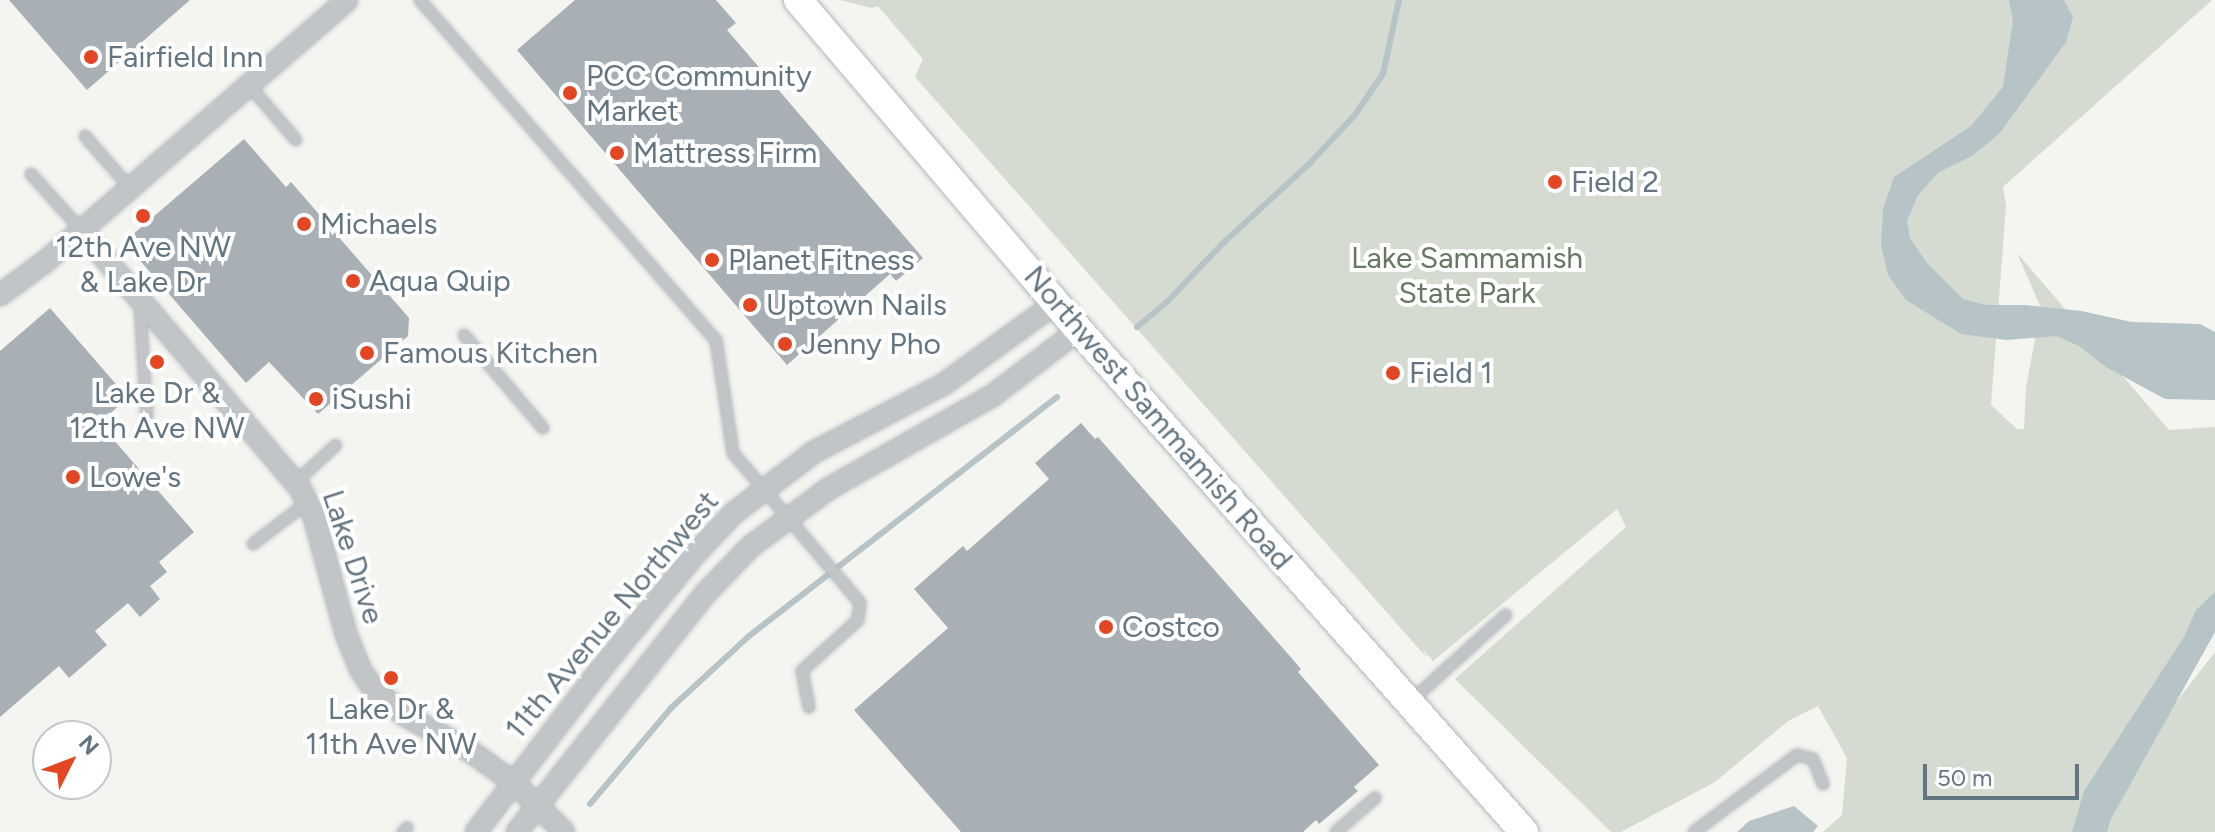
<!DOCTYPE html>
<html>
<head>
<meta charset="utf-8">
<style>
  body { margin:0 }
  #map { position:relative; width:2215px; height:832px; overflow:hidden; background:#f4f4f0; font-family:Figtree,sans-serif }
  div>[style] { position:absolute }
  [style*='--x'] { left:calc(var(--x)*1px); top:calc(var(--y)*1px); width:calc(var(--w)*1px); rotate:calc(var(--a)*1deg) }
  .green>* { inset:0; background:#d5dbd1 }
  .water>* { inset:0; background:#b6c4c7 }
  .stream>* { height:6px; margin:-3px; padding:0 3px; transform-origin:3px; border-radius:3px; background:#b6c4c7 }
  .building>* { inset:0; background:#a9b0b5 }
  .roads { filter:drop-shadow(0 0 2px #b1b7bb) drop-shadow(0 0 2px #b1b7bb) }
  .service>* { height:10px; margin:-5px; padding:0 5px; transform-origin:5px; border-radius:5px; background:#c1c5c8 }
  .minor>* { height:20px; margin:-10px; padding:0 10px; transform-origin:10px; border-radius:10px; background:#c1c5c8 }
  .secondary>* { height:28px; margin:-14px; padding:0 14px; transform-origin:14px; border-radius:14px; background:#fff }
  .dots>* { width:22px; height:22px; translate:-50% -50%; box-sizing:border-box; border:4px solid #fff; border-radius:50% }
  span { translate:-50% -50%; white-space:nowrap; text-align:center; line-height:1.15; -webkit-text-stroke:8px #fff; paint-order:stroke }
  .poi-label { font-size:30px; color:#637581 }
  .left { translate:0 -50%; text-align:left }
  .park-label { font-size:30px; color:#677862 }
  .street-label { font-size:30px; color:#637581 }
  .north { position:absolute; left:32px; top:720px; width:80px; height:80px; box-sizing:border-box; background:#fff; border:2px solid #c1c8cd; border-radius:50%; rotate:48deg; font-size:22px; font-weight:700; line-height:32px; text-align:center; color:#637581 }
  .north::after { content:''; display:block; margin:auto; width:28px; height:36px; background:#e24622; clip-path:polygon(50% 0,100% 100%,50% 72%,0 100%) }
  .scale { position:absolute; left:1923px; top:764px; width:156px; height:36px; box-sizing:border-box; border:4px solid #637581; border-top:0; padding-left:10px; font-size:24px; line-height:28px; white-space:nowrap; color:#637581; -webkit-text-stroke:6px #fff; paint-order:stroke }
</style>
</head>
<body>
<div id="map">
  <div class="green">
    <i style="clip-path:polygon(840px 0,2212px 0,2003px 187px,2006px 206px,1991px 405px,2017px 429px,2024px 429px,2026px 387px,2041px 308px,2017px 253px,2169px 430px,2215px 427px,2215px 625px,2163px 719px,2215px 652px,2215px 832px,1823px 832px,1842px 815px,1847px 758px,1818px 706px,1788px 721px,1715px 782px,1621px 832px,1611px 832px,1455px 679px,1626px 527px,1617px 509px,1433px 661px,1422px 649px,1427px 658px,915px 77px,923px 59px,878px 6px,872px 8px)"></i>
  </div>
  <div class="water">
    <i style="clip-path:polygon(2009px 0,2064px 0,2073px 17px,2066px 42px,1999px 134px,1972px 156px,1939px 172px,1918px 195px,1907px 221px,1910px 238px,1927px 263px,1963px 299px,1986px 305px,2025px 305px,2081px 311px,2132px 322px,2200px 324px,2215px 332px,2215px 400px,2165px 399px,2106px 367px,2079px 346px,2056px 336px,2006px 340px,1961px 334px,1906px 300px,1888px 275px,1881px 245px,1883px 209px,1894px 177px,1971px 126px,2003px 87px,2013px 20px)"></i>
    <i style="clip-path:polygon(2215px 592px,2215px 632px,2111px 819px,2107px 832px,2072px 832px,2084px 791px,2184px 637px,2196px 610px)"></i>
    <i style="clip-path:polygon(1794px 806px,1818px 826px,1813px 832px,1737px 832px,1749px 821px)"></i>
  </div>
  <div class="stream">
    <i style="--x:1137;--y:327;--w:39;--a:-40"></i>
    <i style="--x:1167;--y:302;--w:80;--a:-46.5"></i>
    <i style="--x:1222;--y:244;--w:120;--a:-42.6"></i>
    <i style="--x:1310;--y:163;--w:64;--a:-46.9"></i>
    <i style="--x:1354;--y:116;--w:51;--a:-55.4"></i>
    <i style="--x:1383;--y:74;--w:76;--a:-77.8"></i>
    <i style="--x:590;--y:804;--w:126;--a:-49.8"></i>
    <i style="--x:671;--y:708;--w:106;--a:-42.7"></i>
    <i style="--x:749;--y:636;--w:390;--a:-37.8"></i>
  </div>
  <div class="building">
    <i style="clip-path:polygon(9px 0,190px 0,87px 90px)"></i>
    <i style="clip-path:polygon(575px 0,716px 0,736px 23px,727px 30px,923px 258px,896px 281px,890px 274px,787px 365px,517px 50px)"></i>
    <i style="clip-path:polygon(244px 139px,286px 187px,291px 182px,409px 318px,408px 336px,318px 414px,269px 362px,246px 383px,124px 242px)"></i>
    <i style="clip-path:polygon(50px 308px,128px 398px,99px 423px,194px 532px,159px 562px,167px 572px,150px 586px,160px 599px,140px 617px,128px 603px,95px 631px,107px 645px,69px 678px,59px 666px,0 717px,0 351px)"></i>
    <i style="clip-path:polygon(1081px 423px,1095px 439px,1098px 437px,1301px 669px,1298px 672px,1379px 765px,1354px 787px,1358px 791px,1319px 824px,1316px 820px,1303px 832px,961px 832px,854px 710px,948px 628px,914px 589px,963px 546px,967px 551px,1049px 479px,1035px 463px)"></i>
  </div>
  <div class="roads">
    <div class="service">
      <i style="--x:420;--y:0;--w:451;--a:49"></i>
      <i style="--x:716;--y:340;--w:114;--a:81.4"></i>
      <i style="--x:733;--y:453;--w:197;--a:49.7"></i>
      <i style="--x:860;--y:603;--w:17;--a:97"></i>
      <i style="--x:858;--y:620;--w:76;--a:137.7"></i>
      <i style="--x:802;--y:671;--w:37;--a:79"></i>
      <i style="--x:249;--y:85;--w:72;--a:49.5"></i>
      <i style="--x:85;--y:136;--w:69;--a:49.1"></i>
      <i style="--x:31;--y:174;--w:75;--a:48.2"></i>
      <i style="--x:140;--y:305;--w:114;--a:86.5"></i>
      <i style="--x:464;--y:335;--w:122;--a:49.7"></i>
      <i style="--x:296;--y:482;--w:54;--a:-42.8"></i>
      <i style="--x:253;--y:544;--w:69;--a:-37.4"></i>
      <i style="--x:1411;--y:701;--w:128;--a:-42.2"></i>
      <i style="--x:403;--y:832;--w:6;--a:-45"></i>
      <i style="--x:1336;--y:832;--w:52;--a:-41.1"></i>
      <i style="--x:1694;--y:832;--w:129;--a:-36.8"></i>
      <i style="--x:1797;--y:755;--w:16;--a:14"></i>
      <i style="--x:1813;--y:759;--w:27;--a:68"></i>
    </div>
    <div class="minor">
      <i style="--x:81;--y:230;--w:338;--a:49.7"></i>
      <i style="--x:300;--y:488;--w:32;--a:64"></i>
      <i style="--x:314;--y:517;--w:121;--a:74.7"></i>
      <i style="--x:346;--y:634;--w:38;--a:68"></i>
      <i style="--x:360;--y:669;--w:23;--a:56"></i>
      <i style="--x:373;--y:688;--w:41;--a:41.1"></i>
      <i style="--x:404;--y:715;--w:75;--a:28.6"></i>
      <i style="--x:470;--y:751;--w:53;--a:35.8"></i>
      <i style="--x:513;--y:782;--w:71;--a:44.4"></i>
      <i style="--x:0;--y:295;--w:57;--a:-36.5"></i>
      <i style="--x:46;--y:261;--w:398;--a:-40.9"></i>
      <i style="--x:476;--y:832;--w:205;--a:-52.5"></i>
      <i style="--x:601;--y:669;--w:150;--a:-50.7"></i>
      <i style="--x:696;--y:553;--w:55;--a:-46.5"></i>
      <i style="--x:734;--y:513;--w:101;--a:-37.3"></i>
      <i style="--x:814;--y:452;--w:147;--a:-27.6"></i>
      <i style="--x:944;--y:384;--w:138;--a:-35.9"></i>
      <i style="--x:517;--y:832;--w:303;--a:-51.7"></i>
      <i style="--x:705;--y:594;--w:65;--a:-46.2"></i>
      <i style="--x:750;--y:547;--w:97;--a:-36.6"></i>
      <i style="--x:828;--y:489;--w:189;--a:-29.6"></i>
      <i style="--x:992;--y:396;--w:109;--a:-37.2"></i>
    </div>
    <div class="secondary">
      <i style="--x:798;--y:0;--w:433;--a:49.6"></i>
      <i style="--x:1079;--y:330;--w:671;--a:48.44"></i>
    </div>
  </div>
  <div class="dots">
    <i style="left:91px;top:57px;background:#e24622"></i>
    <i style="left:570px;top:93px;background:#e24622"></i>
    <i style="left:617px;top:153px;background:#e24622"></i>
    <i style="left:1555px;top:182px;background:#e24622"></i>
    <i style="left:143px;top:216px;background:#e24622"></i>
    <i style="left:304px;top:224px;background:#e24622"></i>
    <i style="left:712px;top:260px;background:#e24622"></i>
    <i style="left:353px;top:281px;background:#e24622"></i>
    <i style="left:750px;top:305px;background:#e24622"></i>
    <i style="left:785px;top:344px;background:#e24622"></i>
    <i style="left:367px;top:353px;background:#e24622"></i>
    <i style="left:157px;top:362px;background:#e24622"></i>
    <i style="left:1393px;top:373px;background:#e24622"></i>
    <i style="left:316px;top:399px;background:#e24622"></i>
    <i style="left:73px;top:477px;background:#e24622"></i>
    <i style="left:1106px;top:627px;background:#e24622"></i>
    <i style="left:391px;top:678px;background:#e24622"></i>
  </div>
  <div class="poi-label">
    <span class="left" style="left:107px;top:57px">Fairfield Inn</span>
    <span class="left" style="left:586px;top:93px">PCC Community<br>Market</span>
    <span class="left" style="left:633px;top:153px">Mattress Firm</span>
    <span class="left" style="left:1571px;top:182px">Field 2</span>
    <span class="left" style="left:320px;top:224px">Michaels</span>
    <span style="left:143px;top:264px">12th Ave NW<br>&amp; Lake Dr</span>
    <span class="left" style="left:728px;top:260px">Planet Fitness</span>
    <span class="left" style="left:369px;top:281px">Aqua Quip</span>
    <span class="left" style="left:766px;top:305px">Uptown Nails</span>
    <span class="left" style="left:801px;top:344px">Jenny Pho</span>
    <span class="left" style="left:383px;top:353px">Famous Kitchen</span>
    <span class="left" style="left:1409px;top:373px">Field 1</span>
    <span style="left:157px;top:410px">Lake Dr &amp;<br>12th Ave NW</span>
    <span class="left" style="left:332px;top:399px">iSushi</span>
    <span class="left" style="left:89px;top:477px">Lowe's</span>
    <span class="left" style="left:1122px;top:627px">Costco</span>
    <span style="left:391px;top:726px">Lake Dr &amp;<br>11th Ave NW</span>
  </div>
  <div class="park-label">
    <span style="left:1467px;top:275px">Lake Sammamish<br>State Park</span>
  </div>
  <div class="street-label">
    <span style="left:1158px;top:418px;rotate:49deg">Northwest Sammamish Road</span>
    <span style="left:353px;top:557px;rotate:72deg">Lake Drive</span>
    <span style="left:612px;top:615px;rotate:-50deg">11th Avenue Northwest</span>
  </div>
  <div class="north">N</div>
  <div class="scale">50 m</div>
</div>
</body>
</html>
